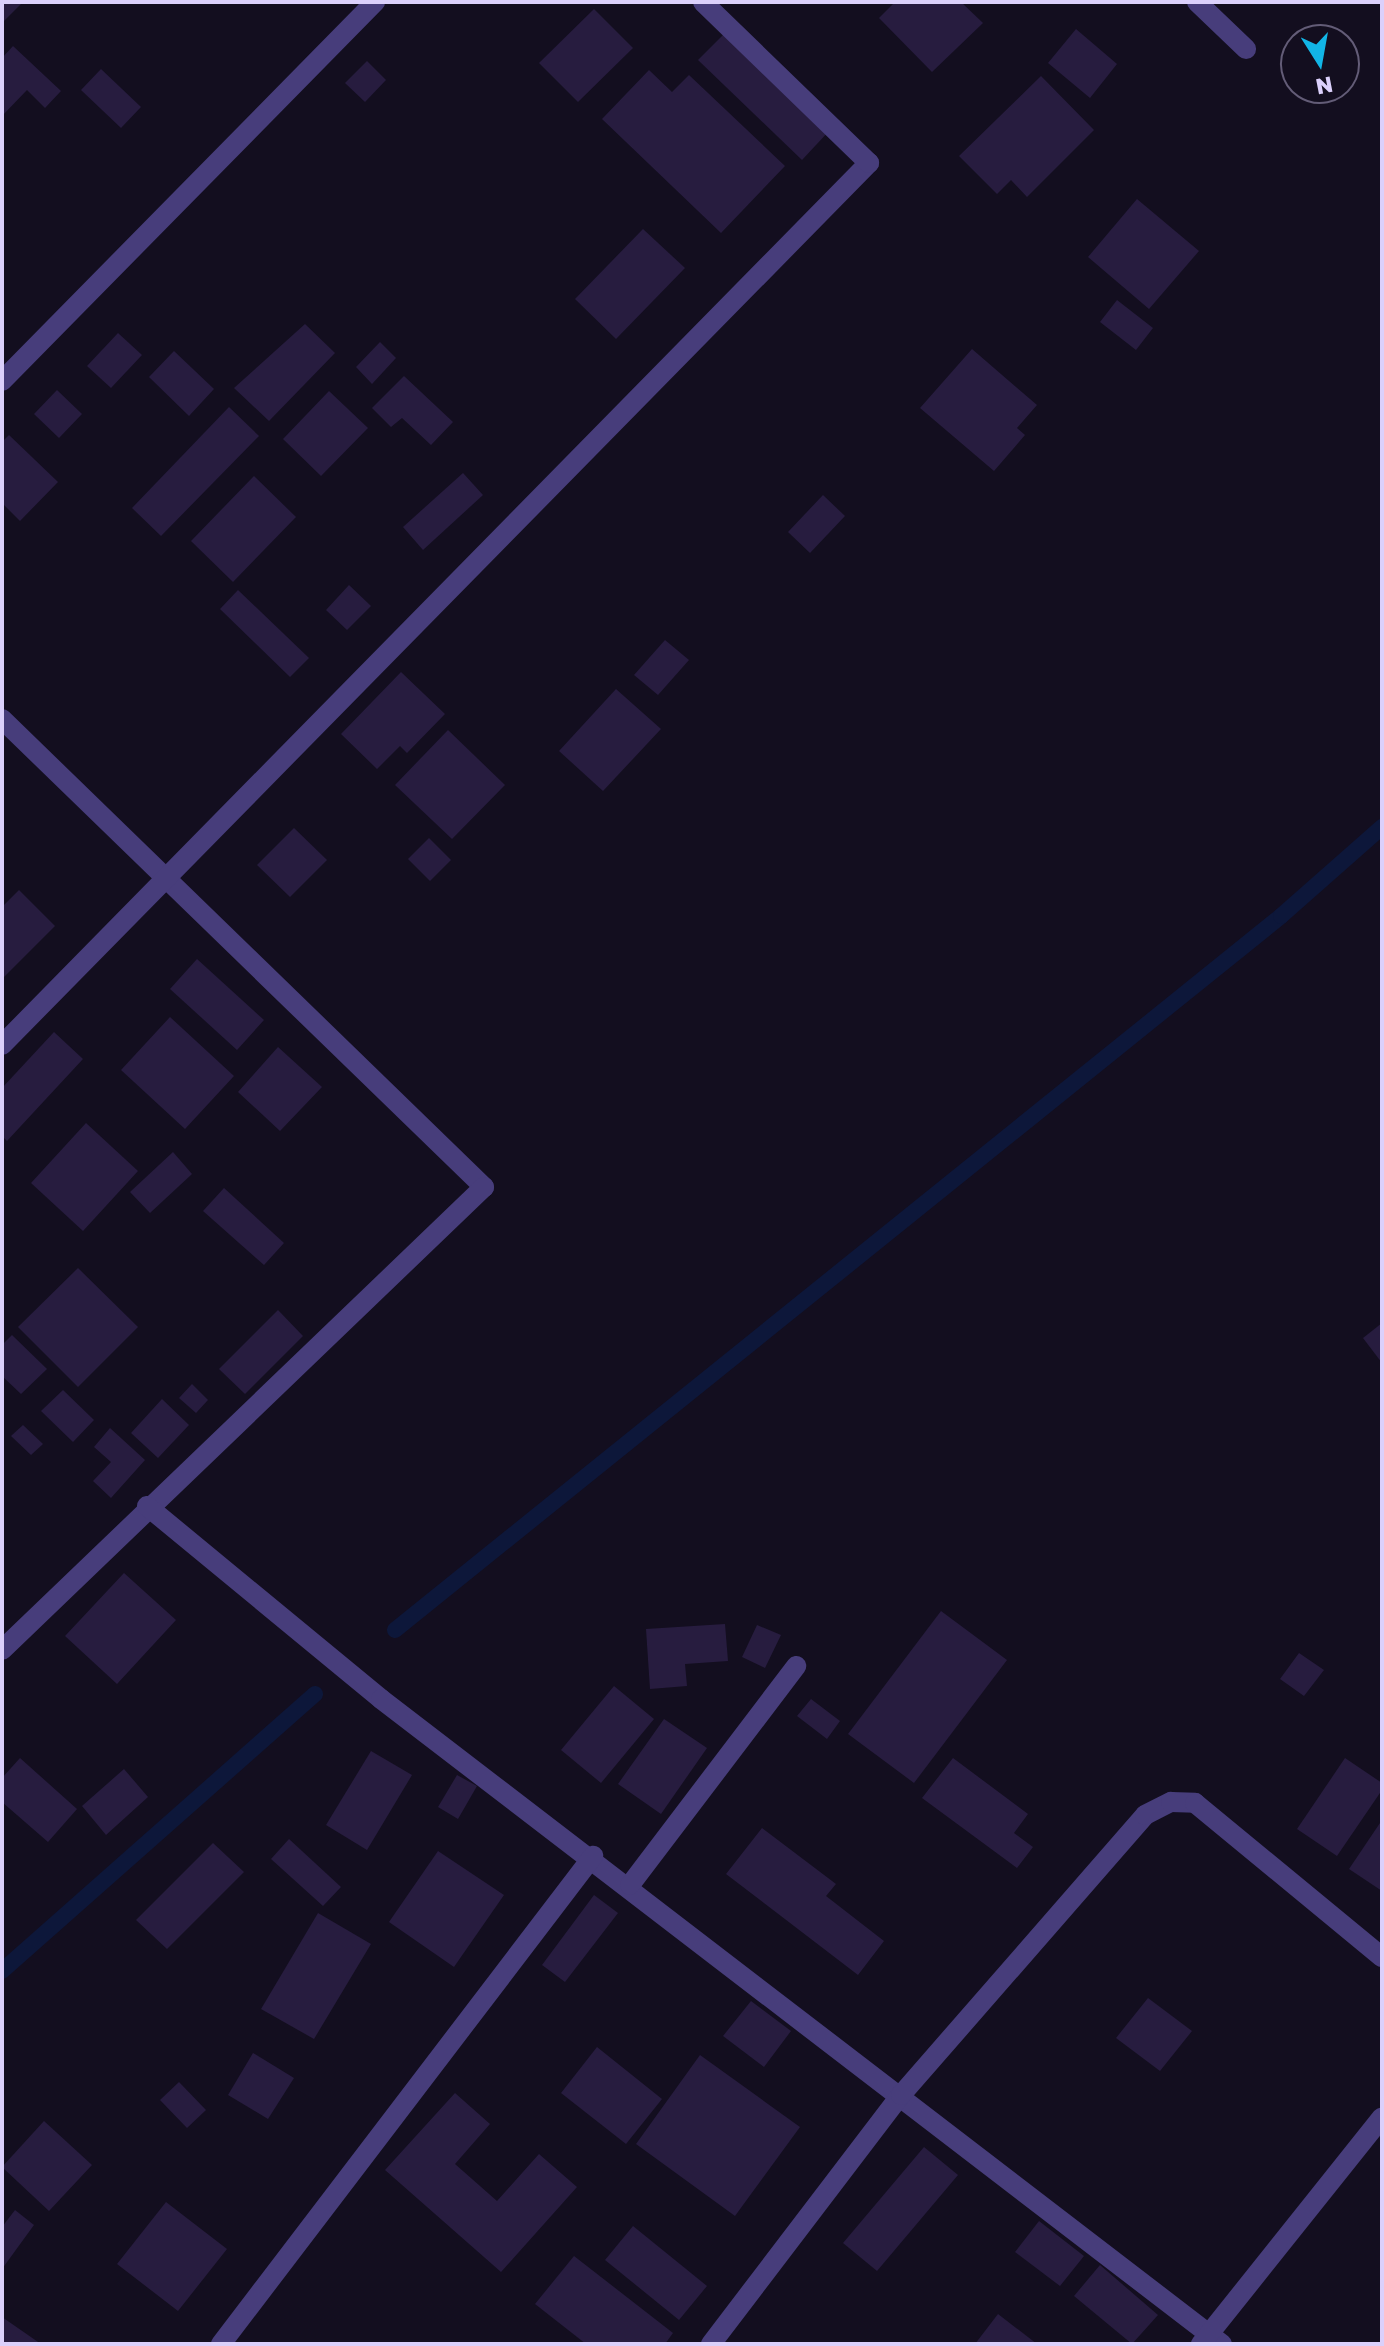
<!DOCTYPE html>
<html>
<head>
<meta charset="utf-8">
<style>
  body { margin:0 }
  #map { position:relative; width:1384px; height:2346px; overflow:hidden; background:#130e1f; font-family:"Golos Text",sans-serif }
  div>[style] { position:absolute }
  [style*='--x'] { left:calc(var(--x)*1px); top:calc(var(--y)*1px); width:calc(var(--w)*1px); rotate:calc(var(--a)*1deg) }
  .stream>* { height:16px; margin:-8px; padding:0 8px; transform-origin:8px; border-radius:8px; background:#0d173a }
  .building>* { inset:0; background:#271c3f }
  .minor>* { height:20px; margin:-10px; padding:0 10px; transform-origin:10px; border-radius:10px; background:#473d7b }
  span { translate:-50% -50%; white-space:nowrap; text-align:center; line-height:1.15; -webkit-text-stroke:6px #130e1f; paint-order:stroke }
  .frame { position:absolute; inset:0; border:4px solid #dbd0fb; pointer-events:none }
  .north { position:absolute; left:1280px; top:24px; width:80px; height:80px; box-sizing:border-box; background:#130e1f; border:2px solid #635c77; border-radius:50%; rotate:169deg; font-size:22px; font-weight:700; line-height:32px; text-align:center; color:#dbd0fb }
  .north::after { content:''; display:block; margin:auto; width:28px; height:36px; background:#12b5e6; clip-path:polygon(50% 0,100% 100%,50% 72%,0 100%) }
</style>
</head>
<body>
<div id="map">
  <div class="stream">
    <i style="--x:395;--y:1630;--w:1138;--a:-38.86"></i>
    <i style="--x:1281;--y:916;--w:135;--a:-41.4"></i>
    <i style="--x:2;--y:1971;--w:418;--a:-41.5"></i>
  </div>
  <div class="building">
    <i style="clip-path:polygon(2px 2px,21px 4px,2px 23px)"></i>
    <i style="clip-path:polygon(895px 2px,961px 2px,983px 23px,932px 72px,879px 18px)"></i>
    <i style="clip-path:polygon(594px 9px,633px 48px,578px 102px,539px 63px)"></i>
    <i style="clip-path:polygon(1076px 29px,1117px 64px,1090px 98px,1048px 63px)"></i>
    <i style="clip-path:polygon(726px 32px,830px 130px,802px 160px,698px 60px)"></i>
    <i style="clip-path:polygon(13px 46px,61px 91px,45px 108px,27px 90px,2px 116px,2px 58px)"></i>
    <i style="clip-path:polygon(367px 61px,386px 80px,365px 102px,345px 83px)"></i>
    <i style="clip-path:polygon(101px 69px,141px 107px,121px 128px,81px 90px)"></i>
    <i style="clip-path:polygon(649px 70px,672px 92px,689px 75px,785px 166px,721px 233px,602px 119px)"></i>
    <i style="clip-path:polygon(1041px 76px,1094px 130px,1027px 197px,1011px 180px,997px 194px,959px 156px)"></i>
    <i style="clip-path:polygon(1137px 199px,1199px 251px,1149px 309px,1088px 257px)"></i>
    <i style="clip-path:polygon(643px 229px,685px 268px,616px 339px,575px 299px)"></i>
    <i style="clip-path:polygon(1117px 300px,1153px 328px,1136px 350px,1100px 322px)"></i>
    <i style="clip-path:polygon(305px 324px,335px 353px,269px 421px,234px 388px)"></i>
    <i style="clip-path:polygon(118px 333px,142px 355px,111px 388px,87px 366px)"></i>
    <i style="clip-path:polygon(380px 342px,396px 358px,372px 384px,356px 367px)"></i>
    <i style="clip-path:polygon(972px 349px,1037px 405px,1017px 428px,1025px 435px,994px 471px,920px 408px)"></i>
    <i style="clip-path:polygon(174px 351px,214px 389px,189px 416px,149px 377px)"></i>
    <i style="clip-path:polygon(404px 376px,453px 422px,431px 445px,402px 418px,391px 427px,372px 408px)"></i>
    <i style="clip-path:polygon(57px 390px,82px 414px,59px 438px,34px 414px)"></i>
    <i style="clip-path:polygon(329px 391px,368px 428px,321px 476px,283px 439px)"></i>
    <i style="clip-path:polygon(229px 407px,259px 436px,161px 536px,132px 508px)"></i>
    <i style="clip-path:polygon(9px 435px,58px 482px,20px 521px,2px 503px,2px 442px)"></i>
    <i style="clip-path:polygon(463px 473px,483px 495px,423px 550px,403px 527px)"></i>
    <i style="clip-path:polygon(254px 476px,296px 517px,233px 582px,191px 541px)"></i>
    <i style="clip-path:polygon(823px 495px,845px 516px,810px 553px,788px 532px)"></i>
    <i style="clip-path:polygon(349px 585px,371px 606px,347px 630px,326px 610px)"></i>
    <i style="clip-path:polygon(238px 590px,309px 658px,290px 677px,220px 609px)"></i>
    <i style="clip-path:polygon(665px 640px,689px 660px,658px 695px,634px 675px)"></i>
    <i style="clip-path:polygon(401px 672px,445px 714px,407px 753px,400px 746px,377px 769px,341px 734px)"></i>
    <i style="clip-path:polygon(616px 689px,661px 729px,603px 791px,559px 751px)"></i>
    <i style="clip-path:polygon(448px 730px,505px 785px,452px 839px,395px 785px)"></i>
    <i style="clip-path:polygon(294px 828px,327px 860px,290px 897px,257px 865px)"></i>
    <i style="clip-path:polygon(429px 838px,451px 860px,430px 881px,408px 859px)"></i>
    <i style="clip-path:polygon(19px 890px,55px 926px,2px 979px,2px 907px)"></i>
    <i style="clip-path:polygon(197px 959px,264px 1020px,237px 1050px,170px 989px)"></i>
    <i style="clip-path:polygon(170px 1017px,234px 1076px,185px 1129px,121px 1070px)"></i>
    <i style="clip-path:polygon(54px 1032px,83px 1059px,7px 1141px,2px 1136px,2px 1088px)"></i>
    <i style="clip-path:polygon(278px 1047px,322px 1087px,280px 1131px,238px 1092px)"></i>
    <i style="clip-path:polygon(86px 1123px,138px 1171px,83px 1231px,31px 1183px)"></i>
    <i style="clip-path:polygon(173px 1152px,192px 1174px,150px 1213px,130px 1192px)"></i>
    <i style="clip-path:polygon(224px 1188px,284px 1243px,264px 1265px,203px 1211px)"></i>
    <i style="clip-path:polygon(78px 1268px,138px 1327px,78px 1387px,18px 1327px)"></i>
    <i style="clip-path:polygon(278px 1310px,303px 1336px,245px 1394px,219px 1369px)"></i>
    <i style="clip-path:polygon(1382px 1323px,1382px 1363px,1363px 1338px)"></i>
    <i style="clip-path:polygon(12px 1335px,47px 1369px,21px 1394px,2px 1376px,2px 1345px)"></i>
    <i style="clip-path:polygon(192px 1384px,208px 1400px,196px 1413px,179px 1398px)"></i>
    <i style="clip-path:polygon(63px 1390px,94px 1420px,73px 1442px,41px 1411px)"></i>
    <i style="clip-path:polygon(162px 1399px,189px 1425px,158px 1458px,131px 1433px)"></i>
    <i style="clip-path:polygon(23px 1425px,43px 1444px,31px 1455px,11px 1436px)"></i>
    <i style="clip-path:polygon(110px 1428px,145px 1460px,111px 1498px,93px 1481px,111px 1462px,94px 1447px)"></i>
    <i style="clip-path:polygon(124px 1573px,176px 1620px,117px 1684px,65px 1636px)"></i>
    <i style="clip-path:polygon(941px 1611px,1007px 1660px,914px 1783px,848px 1734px)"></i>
    <i style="clip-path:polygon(725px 1624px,728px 1661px,685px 1664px,687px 1686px,650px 1689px,646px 1629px)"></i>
    <i style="clip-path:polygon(757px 1625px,781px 1635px,765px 1668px,742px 1657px)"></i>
    <i style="clip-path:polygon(1299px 1653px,1324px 1670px,1304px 1696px,1280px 1679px)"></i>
    <i style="clip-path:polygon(614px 1686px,654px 1719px,601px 1783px,561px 1750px)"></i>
    <i style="clip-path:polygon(811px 1699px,840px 1721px,827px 1739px,797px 1716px)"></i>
    <i style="clip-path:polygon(664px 1719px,707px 1748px,661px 1814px,618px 1784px)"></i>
    <i style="clip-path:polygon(371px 1751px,412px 1775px,367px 1850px,326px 1825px)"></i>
    <i style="clip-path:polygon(20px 1758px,77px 1809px,48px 1842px,2px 1802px,2px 1778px)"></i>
    <i style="clip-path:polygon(953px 1758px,1028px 1814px,1014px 1833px,1033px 1847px,1017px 1868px,922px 1798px)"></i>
    <i style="clip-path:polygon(1345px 1758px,1382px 1783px,1382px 1790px,1337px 1856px,1297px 1829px)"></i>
    <i style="clip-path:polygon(124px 1769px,148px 1797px,106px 1835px,82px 1806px)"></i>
    <i style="clip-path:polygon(457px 1775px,477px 1786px,458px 1819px,438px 1807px)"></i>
    <i style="clip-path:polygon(1382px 1820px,1382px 1891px,1349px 1869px)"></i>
    <i style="clip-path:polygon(762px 1828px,836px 1884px,826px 1896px,884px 1941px,858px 1975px,726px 1874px)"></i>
    <i style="clip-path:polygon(289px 1839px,341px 1887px,323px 1906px,271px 1859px)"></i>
    <i style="clip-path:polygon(213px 1843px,244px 1872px,167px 1949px,136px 1920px)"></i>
    <i style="clip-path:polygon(438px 1851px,504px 1895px,454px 1967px,389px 1922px)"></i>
    <i style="clip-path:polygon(594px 1895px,618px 1913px,565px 1982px,542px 1965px)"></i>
    <i style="clip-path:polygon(318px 1913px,371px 1944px,314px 2039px,261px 2009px)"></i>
    <i style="clip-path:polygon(1148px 1998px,1192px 2031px,1160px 2071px,1116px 2038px)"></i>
    <i style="clip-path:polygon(751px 2001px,791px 2031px,764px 2067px,723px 2036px)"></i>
    <i style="clip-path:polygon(597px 2047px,662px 2099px,626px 2144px,561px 2093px)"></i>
    <i style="clip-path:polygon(253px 2053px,294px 2078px,268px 2119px,228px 2095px)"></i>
    <i style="clip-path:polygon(700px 2055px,800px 2127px,735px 2216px,636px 2144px)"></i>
    <i style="clip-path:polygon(179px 2082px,206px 2110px,187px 2128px,160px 2100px)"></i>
    <i style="clip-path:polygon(455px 2093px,490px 2124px,455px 2164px,497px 2201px,539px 2154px,577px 2187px,501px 2272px,385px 2170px)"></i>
    <i style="clip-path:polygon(44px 2121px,92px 2165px,49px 2211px,2px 2167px)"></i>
    <i style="clip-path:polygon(924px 2147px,958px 2175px,877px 2271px,843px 2243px)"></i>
    <i style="clip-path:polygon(166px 2202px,227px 2249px,178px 2311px,117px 2264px)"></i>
    <i style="clip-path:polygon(15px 2210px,34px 2225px,2px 2269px,2px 2227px)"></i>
    <i style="clip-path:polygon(1039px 2221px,1084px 2256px,1060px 2286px,1015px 2252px)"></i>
    <i style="clip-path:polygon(633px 2226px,707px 2286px,679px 2320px,605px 2260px)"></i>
    <i style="clip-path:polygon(574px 2256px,673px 2333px,665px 2344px,586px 2344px,535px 2304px)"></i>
    <i style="clip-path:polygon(1100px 2265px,1158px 2315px,1132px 2344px,1074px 2296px)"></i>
    <i style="clip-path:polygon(998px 2314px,1037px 2344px,975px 2344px)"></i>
    <i style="clip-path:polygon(2px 2317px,41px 2344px,2px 2344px)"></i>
  </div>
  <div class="minor">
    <i style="--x:1197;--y:2;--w:68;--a:43.8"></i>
    <i style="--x:2;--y:381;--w:532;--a:-45.46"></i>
    <i style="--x:2;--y:719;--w:672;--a:44.16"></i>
    <i style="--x:484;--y:1187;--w:668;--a:136.15"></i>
    <i style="--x:2;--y:1045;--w:1237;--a:-45.49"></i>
    <i style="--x:869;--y:163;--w:231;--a:-135.9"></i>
    <i style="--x:147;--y:1506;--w:303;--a:39.5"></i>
    <i style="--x:381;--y:1699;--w:1060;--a:37.49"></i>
    <i style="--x:630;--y:1885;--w:275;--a:-52.8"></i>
    <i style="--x:221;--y:2344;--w:614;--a:-52.68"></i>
    <i style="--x:711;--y:2344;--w:313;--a:-52.7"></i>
    <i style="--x:901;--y:2095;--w:371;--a:-48.9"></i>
    <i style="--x:1145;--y:1815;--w:29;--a:-27"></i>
    <i style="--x:1171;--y:1802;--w:24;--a:2"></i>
    <i style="--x:1195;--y:1803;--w:242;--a:39.5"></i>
    <i style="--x:1201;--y:2344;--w:290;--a:-51.4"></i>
  </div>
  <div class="frame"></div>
  <div class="north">N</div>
</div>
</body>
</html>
